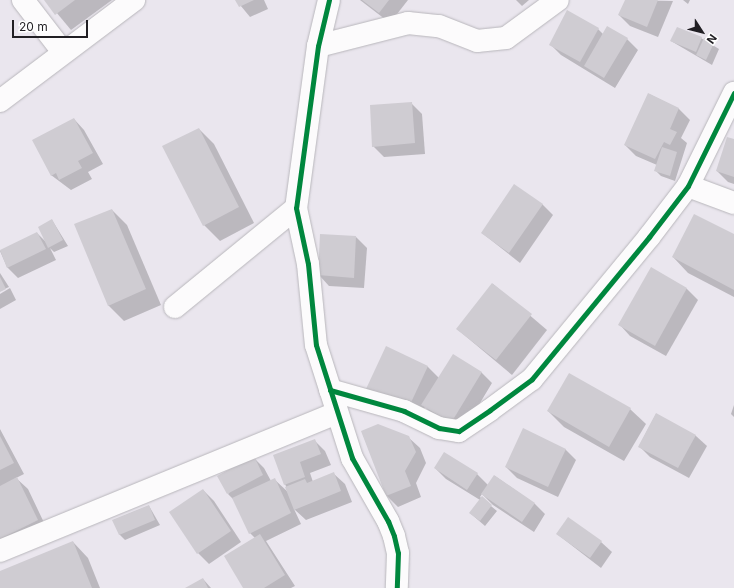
<!DOCTYPE html>
<html>
<head>
<meta charset="utf-8">
<style>
  body { margin:0 }
  #map { position:relative; width:734px; height:588px; overflow:hidden; background:#eae6ee; font-family:Inter,sans-serif }
  div>[style] { position:absolute }
  [style*='--x'] { left:calc(var(--x)*1px); top:calc(var(--y)*1px); width:calc(var(--w)*1px); rotate:calc(var(--a)*1deg) }
  .shadow>* { inset:0; background:#0003 }
  .building>* { inset:0; background:#cfccd2 }
  .roads { filter:drop-shadow(0 0 1px #b8b6bb) drop-shadow(0 0 1px #b8b6bb) }
  .minor>* { height:22px; margin:-11px; padding:0 11px; transform-origin:11px; border-radius:11px; background:#fcfbfc }
  .cycleway>* { height:5px; margin:-2.5px; padding:0 2.5px; transform-origin:2.5px; border-radius:2.5px; background:#00873e }
  span { translate:-50% -50%; white-space:nowrap; text-align:center; line-height:1.15; -webkit-text-stroke:3px #fff; paint-order:stroke }
  .north { position:absolute; left:682px; top:12px; width:40px; height:40px; -webkit-text-stroke:3px #fff; paint-order:stroke; rotate:126deg; font-size:11px; font-weight:700; line-height:16px; text-align:center; color:#211f24 }
  .north::after { content:''; display:block; margin:auto; width:14px; height:18px; background:#211f24; clip-path:polygon(50% 0,100% 100%,50% 72%,0 100%) }
  .scale { position:absolute; left:12px; top:20px; width:76px; height:18px; box-sizing:border-box; border:2px solid #211f24; border-top:0; padding-left:5px; font-size:12px; line-height:14px; white-space:nowrap; color:#211f24; -webkit-text-stroke:3px #fff; paint-order:stroke }
</style>
</head>
<body>
<div id="map">
  <div class="shadow">
    <i style="clip-path:polygon(46px 0,112px 0,71px 30px)"></i>
    <i style="clip-path:polygon(236px 0,264px 0,268px 9px,250px 17px)"></i>
    <i style="clip-path:polygon(360px 0,408px 0,390px 23px)"></i>
    <i style="clip-path:polygon(516px 0,529px 0,522px 6px)"></i>
    <i style="clip-path:polygon(626px 0,673px 1px,658px 37px,630px 26px,619px 15px)"></i>
    <i style="clip-path:polygon(683px 0,690px 0,688px 4px)"></i>
    <i style="clip-path:polygon(598px 29px,603px 34px,627px 39px,638px 50px,615px 88px,561px 55px,550px 44px)"></i>
    <i style="clip-path:polygon(701px 38px,719px 49px,712px 65px,671px 41px)"></i>
    <i style="clip-path:polygon(649px 94px,679px 109px,690px 120px,681px 138px,687px 143px,675px 181px,661px 176px,656px 171px,657px 165px,636px 156px,625px 145px)"></i>
    <i style="clip-path:polygon(411px 103px,422px 114px,425px 154px,384px 157px,373px 146px)"></i>
    <i style="clip-path:polygon(74px 119px,84px 130px,103px 164px,88px 172px,92px 179px,71px 190px,51px 175px)"></i>
    <i style="clip-path:polygon(199px 129px,214px 144px,254px 223px,220px 241px,204px 225px)"></i>
    <i style="clip-path:polygon(734px 140px,734px 184px,728px 182px,717px 171px)"></i>
    <i style="clip-path:polygon(542px 204px,553px 215px,520px 263px,482px 233px)"></i>
    <i style="clip-path:polygon(112px 210px,127px 225px,161px 305px,124px 321px,108px 305px)"></i>
    <i style="clip-path:polygon(52px 220px,68px 246px,54px 252px,50px 248px,56px 260px,18px 278px,7px 267px,0 251px,37px 233px,47px 243px)"></i>
    <i style="clip-path:polygon(734px 236px,734px 297px,688px 273px,673px 257px)"></i>
    <i style="clip-path:polygon(356px 237px,367px 248px,364px 288px,329px 286px,319px 275px)"></i>
    <i style="clip-path:polygon(651px 269px,687px 289px,698px 300px,666px 356px,630px 336px,620px 325px)"></i>
    <i style="clip-path:polygon(0 273px,9px 287px,0 291px)"></i>
    <i style="clip-path:polygon(493px 284px,547px 330px,512px 375px,457px 329px)"></i>
    <i style="clip-path:polygon(10px 288px,16px 300px,0 309px,0 294px)"></i>
    <i style="clip-path:polygon(386px 347px,428px 367px,439px 378px,481px 372px,492px 383px,462px 433px,434px 416px,425px 407px,419px 419px,378px 400px)"></i>
    <i style="clip-path:polygon(734px 405px,734px 417px,731px 414px)"></i>
    <i style="clip-path:polygon(630px 409px,646px 424px,624px 461px,564px 427px,548px 411px)"></i>
    <i style="clip-path:polygon(656px 414px,696px 436px,707px 446px,689px 478px,650px 457px,639px 446px)"></i>
    <i style="clip-path:polygon(0 429px,24px 474px,16px 478px,28px 489px,48px 531px,0 547px)"></i>
    <i style="clip-path:polygon(362px 432px,408px 437px,420px 448px,426px 463px,416px 483px,421px 497px,398px 507px,387px 496px)"></i>
    <i style="clip-path:polygon(314px 440px,325px 451px,331px 465px,310px 473px,313px 482px,334px 474px,345px 484px,352px 502px,306px 520px,294px 509px,301px 524px,266px 541px,295px 586px,291px 588px,244px 588px,255px 538px,250px 533px,234px 500px,228px 494px,254px 458px,264px 468px,271px 481px,274px 479px,289px 493px,285px 484px)"></i>
    <i style="clip-path:polygon(565px 449px,576px 460px,558px 497px,517px 478px,506px 467px)"></i>
    <i style="clip-path:polygon(435px 468px,477px 474px,488px 485px,495px 476px,535px 504px,545px 514px,534px 532px,493px 505px,482px 494px,480px 497px,497px 511px,485px 526px,470px 513px,480px 500px,446px 479px)"></i>
    <i style="clip-path:polygon(203px 490px,214px 501px,241px 542px,209px 564px,198px 553px)"></i>
    <i style="clip-path:polygon(149px 506px,160px 525px,125px 540px,119px 534px)"></i>
    <i style="clip-path:polygon(557px 534px,601px 542px,612px 552px,601px 568px)"></i>
    <i style="clip-path:polygon(73px 542px,88px 558px,100px 588px,0 588px,0 572px)"></i>
    <i style="clip-path:polygon(203px 579px,211px 588px,187px 588px)"></i>
  </div>
  <div class="building">
    <i style="clip-path:polygon(44px 0,75px 0,55px 15px)"></i>
    <i style="clip-path:polygon(235px 0,254px 0,239px 7px)"></i>
    <i style="clip-path:polygon(362px 0,389px 0,379px 13px)"></i>
    <i style="clip-path:polygon(625px 0,658px 0,647px 27px,618px 15px)"></i>
    <i style="clip-path:polygon(567px 10px,599px 28px,580px 62px,549px 45px)"></i>
    <i style="clip-path:polygon(607px 26px,628px 38px,604px 78px,584px 66px)"></i>
    <i style="clip-path:polygon(677px 27px,702px 37px,696px 52px,670px 41px)"></i>
    <i style="clip-path:polygon(704px 38px,714px 43px,706px 60px,696px 55px)"></i>
    <i style="clip-path:polygon(648px 93px,679px 108px,670px 129px,677px 132px,670px 145px,664px 142px,655px 159px,624px 145px)"></i>
    <i style="clip-path:polygon(412px 102px,415px 143px,372px 147px,370px 105px)"></i>
    <i style="clip-path:polygon(74px 118px,93px 153px,78px 161px,82px 168px,59px 180px,56px 173px,51px 176px,32px 140px)"></i>
    <i style="clip-path:polygon(199px 128px,239px 207px,203px 226px,162px 146px)"></i>
    <i style="clip-path:polygon(727px 137px,734px 139px,734px 177px,716px 171px)"></i>
    <i style="clip-path:polygon(662px 147px,677px 152px,670px 176px,654px 171px)"></i>
    <i style="clip-path:polygon(514px 184px,543px 204px,509px 253px,481px 233px)"></i>
    <i style="clip-path:polygon(112px 209px,146px 289px,108px 306px,74px 224px)"></i>
    <i style="clip-path:polygon(694px 214px,734px 234px,734px 290px,672px 257px)"></i>
    <i style="clip-path:polygon(52px 219px,63px 240px,48px 248px,38px 227px)"></i>
    <i style="clip-path:polygon(37px 232px,46px 249px,7px 268px,0 250px)"></i>
    <i style="clip-path:polygon(320px 234px,356px 236px,354px 278px,318px 275px)"></i>
    <i style="clip-path:polygon(651px 267px,687px 288px,655px 346px,618px 325px)"></i>
    <i style="clip-path:polygon(0 277px,6px 289px,0 292px)"></i>
    <i style="clip-path:polygon(492px 283px,532px 314px,496px 360px,456px 329px)"></i>
    <i style="clip-path:polygon(386px 346px,428px 366px,408px 409px,366px 389px)"></i>
    <i style="clip-path:polygon(453px 354px,482px 372px,451px 423px,421px 405px)"></i>
    <i style="clip-path:polygon(569px 373px,631px 408px,609px 447px,547px 411px)"></i>
    <i style="clip-path:polygon(656px 413px,696px 435px,678px 468px,638px 447px)"></i>
    <i style="clip-path:polygon(378px 424px,409px 436px,416px 452px,405px 471px,411px 486px,386px 496px,361px 431px)"></i>
    <i style="clip-path:polygon(523px 428px,566px 449px,548px 487px,505px 467px)"></i>
    <i style="clip-path:polygon(0 436px,14px 463px,0 470px)"></i>
    <i style="clip-path:polygon(315px 439px,321px 454px,300px 462px,305px 477px,284px 485px,273px 455px)"></i>
    <i style="clip-path:polygon(444px 452px,478px 473px,467px 490px,434px 468px)"></i>
    <i style="clip-path:polygon(254px 456px,263px 475px,227px 494px,217px 476px)"></i>
    <i style="clip-path:polygon(334px 472px,341px 491px,294px 510px,285px 487px,305px 479px,307px 483px)"></i>
    <i style="clip-path:polygon(494px 475px,535px 503px,522px 522px,481px 494px)"></i>
    <i style="clip-path:polygon(17px 477px,38px 520px,0 539px,0 486px)"></i>
    <i style="clip-path:polygon(275px 478px,291px 513px,249px 534px,232px 498px)"></i>
    <i style="clip-path:polygon(203px 489px,231px 531px,197px 554px,169px 512px)"></i>
    <i style="clip-path:polygon(482px 496px,492px 505px,480px 521px,469px 513px)"></i>
    <i style="clip-path:polygon(149px 505px,155px 520px,119px 535px,112px 520px)"></i>
    <i style="clip-path:polygon(568px 517px,602px 541px,590px 558px,556px 534px)"></i>
    <i style="clip-path:polygon(260px 534px,285px 575px,264px 588px,243px 588px,224px 556px)"></i>
    <i style="clip-path:polygon(73px 541px,92px 588px,0 588px,0 571px)"></i>
    <i style="clip-path:polygon(203px 578px,208px 588px,185px 588px)"></i>
  </div>
  <div class="roads">
    <div class="minor">
      <i style="--x:23;--y:0;--w:66;--a:52.4"></i>
      <i style="--x:329;--y:0;--w:47;--a:103.4"></i>
      <i style="--x:318;--y:46;--w:163;--a:97.7"></i>
      <i style="--x:296;--y:208;--w:57;--a:77.9"></i>
      <i style="--x:308;--y:264;--w:81;--a:84.4"></i>
      <i style="--x:316;--y:345;--w:119;--a:72.3"></i>
      <i style="--x:352;--y:458;--w:73;--a:60.3"></i>
      <i style="--x:388;--y:521;--w:16;--a:68"></i>
      <i style="--x:394;--y:536;--w:17;--a:77"></i>
      <i style="--x:398;--y:553;--w:35;--a:92"></i>
      <i style="--x:318;--y:46;--w:93;--a:-14.3"></i>
      <i style="--x:408;--y:23;--w:31;--a:6"></i>
      <i style="--x:439;--y:26;--w:41;--a:21.5"></i>
      <i style="--x:477;--y:41;--w:29;--a:-6"></i>
      <i style="--x:506;--y:38;--w:64;--a:-36.2"></i>
      <i style="--x:0;--y:101;--w:168;--a:-37"></i>
      <i style="--x:688;--y:186;--w:49;--a:20.3"></i>
      <i style="--x:175;--y:307;--w:156;--a:-39.3"></i>
      <i style="--x:330;--y:390;--w:77;--a:15.8"></i>
      <i style="--x:404;--y:411;--w:39;--a:26"></i>
      <i style="--x:439;--y:428;--w:20;--a:9"></i>
      <i style="--x:459;--y:431;--w:37;--a:-34"></i>
      <i style="--x:490;--y:410;--w:52;--a:-36.4"></i>
      <i style="--x:532;--y:379;--w:184;--a:-50.5"></i>
      <i style="--x:649;--y:237;--w:64;--a:-52.6"></i>
      <i style="--x:688;--y:186;--w:104;--a:-63.7"></i>
      <i style="--x:0;--y:551;--w:364;--a:-22.3"></i>
    </div>
  </div>
  <div class="cycleway">
    <i style="--x:329;--y:0;--w:47;--a:103.4"></i>
    <i style="--x:318;--y:46;--w:163;--a:97.7"></i>
    <i style="--x:296;--y:208;--w:57;--a:77.9"></i>
    <i style="--x:308;--y:264;--w:81;--a:84.4"></i>
    <i style="--x:316;--y:345;--w:119;--a:72.3"></i>
    <i style="--x:352;--y:458;--w:73;--a:60.3"></i>
    <i style="--x:388;--y:521;--w:16;--a:68"></i>
    <i style="--x:394;--y:536;--w:17;--a:77"></i>
    <i style="--x:398;--y:553;--w:35;--a:92"></i>
    <i style="--x:330;--y:390;--w:77;--a:15.8"></i>
    <i style="--x:404;--y:411;--w:39;--a:26"></i>
    <i style="--x:439;--y:428;--w:20;--a:9"></i>
    <i style="--x:459;--y:431;--w:37;--a:-34"></i>
    <i style="--x:490;--y:410;--w:52;--a:-36.4"></i>
    <i style="--x:532;--y:379;--w:184;--a:-50.5"></i>
    <i style="--x:649;--y:237;--w:64;--a:-52.6"></i>
    <i style="--x:688;--y:186;--w:104;--a:-63.7"></i>
  </div>
  <div class="north">N</div>
  <div class="scale">20 m</div>
</div>
</body>
</html>
